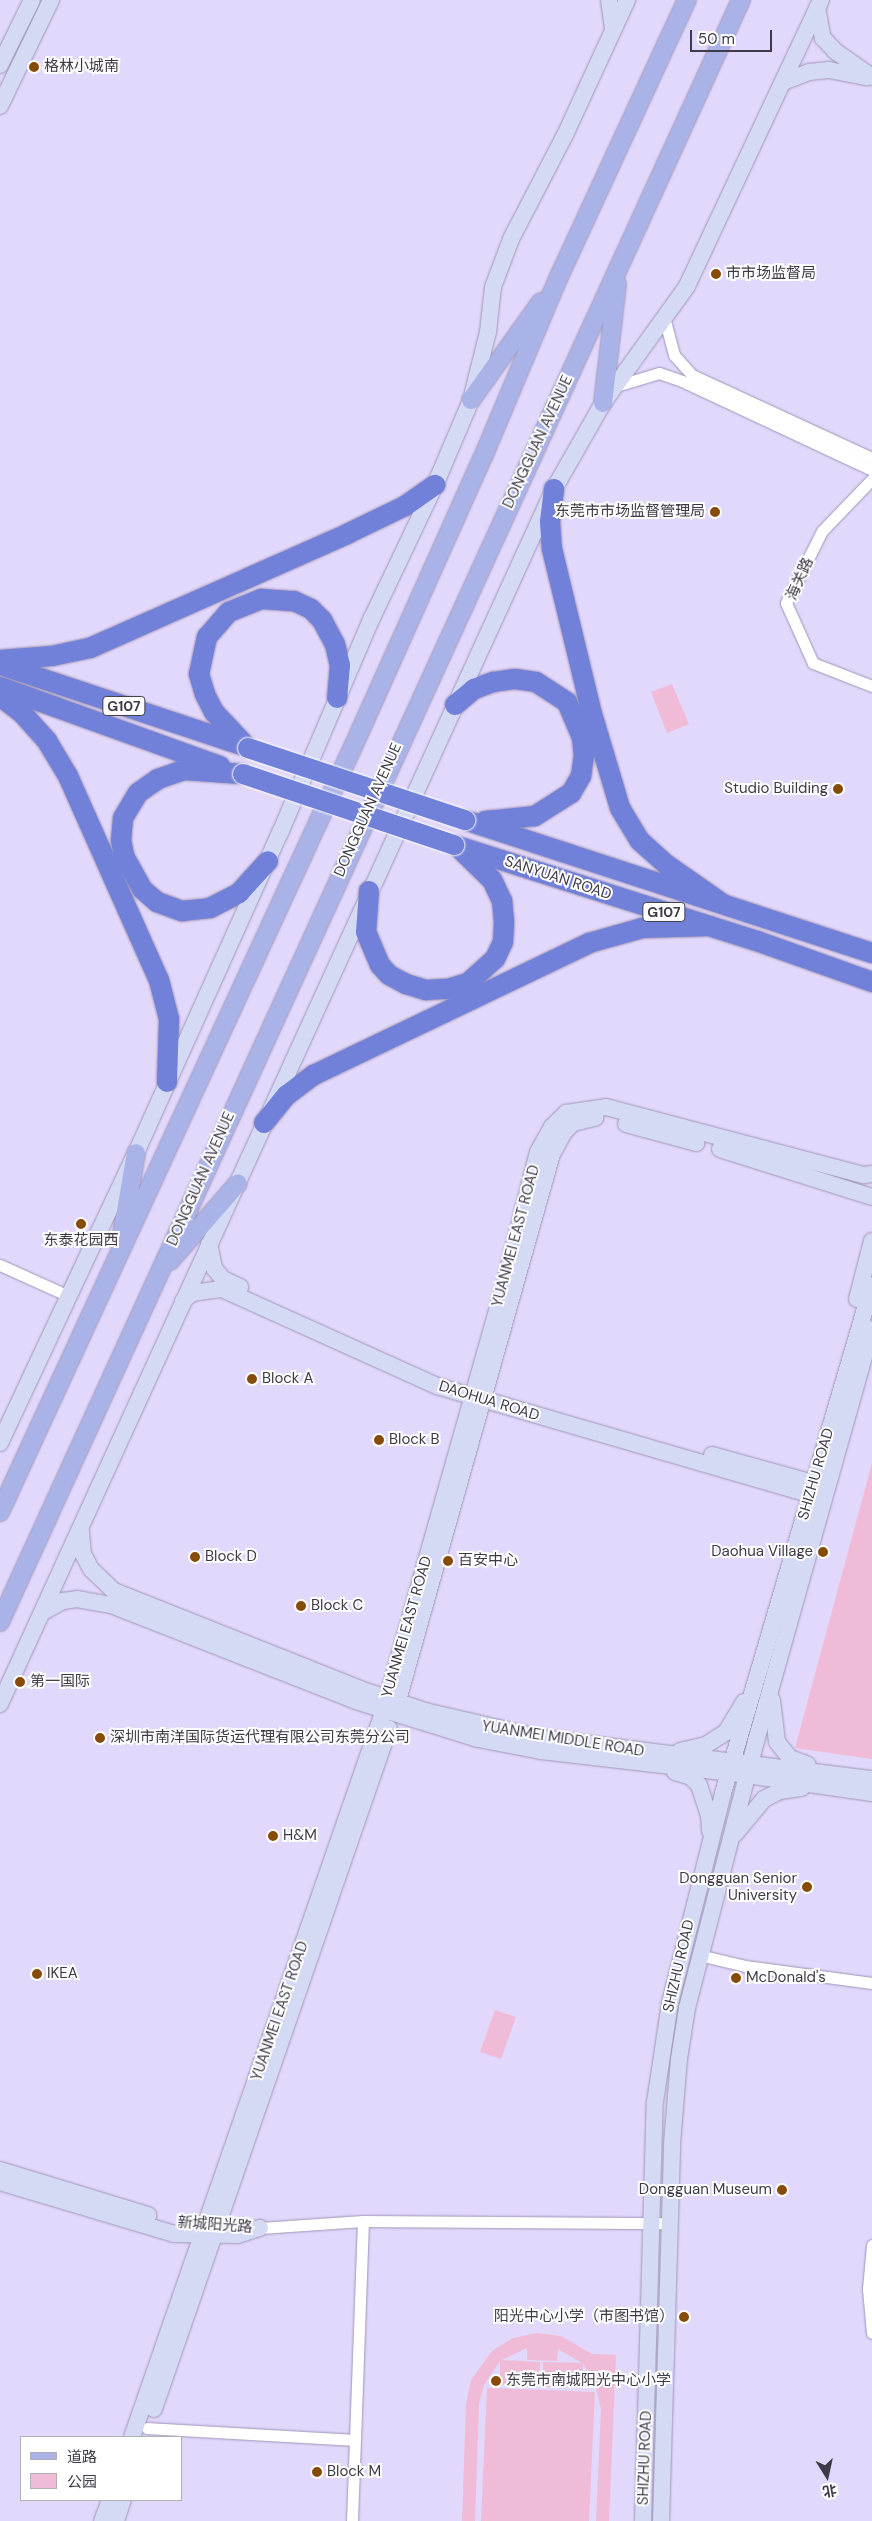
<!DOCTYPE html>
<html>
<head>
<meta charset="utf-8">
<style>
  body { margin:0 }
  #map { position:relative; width:872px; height:2521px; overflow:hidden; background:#e2d8fb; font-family:"DM Sans","Noto Sans SC",sans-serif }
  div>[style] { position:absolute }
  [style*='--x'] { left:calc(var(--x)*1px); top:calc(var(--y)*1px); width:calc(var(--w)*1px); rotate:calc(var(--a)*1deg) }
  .green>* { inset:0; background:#f0bbd6 }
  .roads { filter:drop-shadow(0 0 1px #a096b7) drop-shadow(0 0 1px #a096b7) }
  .street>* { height:11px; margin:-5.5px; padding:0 5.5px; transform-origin:5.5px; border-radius:5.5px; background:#fff }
  .secondary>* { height:16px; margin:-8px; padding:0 8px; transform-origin:8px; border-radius:8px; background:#d4d9f4 }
  .primary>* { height:18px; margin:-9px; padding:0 9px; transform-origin:9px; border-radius:9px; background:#aab3e8 }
  .highway>* { height:20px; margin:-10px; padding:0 10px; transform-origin:10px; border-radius:10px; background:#7180d9 }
  .bridges { filter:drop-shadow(0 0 1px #fff) drop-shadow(0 0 1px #fff) }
  .highway-bridge>* { height:20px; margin:-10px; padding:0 10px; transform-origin:10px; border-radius:10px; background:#7180d9 }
  .dots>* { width:14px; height:14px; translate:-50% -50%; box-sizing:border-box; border:2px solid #fff; border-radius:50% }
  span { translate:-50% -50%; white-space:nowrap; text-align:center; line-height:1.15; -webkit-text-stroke:4px #fff; paint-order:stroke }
  .shield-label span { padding:1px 4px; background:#fff; border:1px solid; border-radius:4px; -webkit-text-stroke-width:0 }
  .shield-label { font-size:14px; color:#3e3a47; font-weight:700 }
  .poi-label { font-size:15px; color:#3e3a47 }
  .left { translate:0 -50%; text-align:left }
  .right { translate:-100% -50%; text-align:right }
  .street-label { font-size:15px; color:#3e3a47 }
  .legend { position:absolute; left:20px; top:2436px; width:162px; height:65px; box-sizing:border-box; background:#fff; border:1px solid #b2b0b5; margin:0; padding:6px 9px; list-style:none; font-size:15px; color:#3e3a47 }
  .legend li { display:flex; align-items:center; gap:10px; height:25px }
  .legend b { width:25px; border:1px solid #b2b0b5 }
  .north { position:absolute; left:802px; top:2451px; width:50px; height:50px; -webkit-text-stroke:4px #fff; paint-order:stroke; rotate:170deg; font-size:14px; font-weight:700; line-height:20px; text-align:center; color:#3e3a47 }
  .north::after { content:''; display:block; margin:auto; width:18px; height:22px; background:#3e3a47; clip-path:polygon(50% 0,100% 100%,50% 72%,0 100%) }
  .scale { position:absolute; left:690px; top:30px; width:82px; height:22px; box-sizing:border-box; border:2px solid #3e3a47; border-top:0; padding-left:6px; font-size:15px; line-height:18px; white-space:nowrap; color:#3e3a47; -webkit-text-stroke:4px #fff; paint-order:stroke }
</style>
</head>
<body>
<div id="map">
  <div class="green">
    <i style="clip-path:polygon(672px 684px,689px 724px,667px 733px,651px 692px)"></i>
    <i style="clip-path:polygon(872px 1463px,872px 1759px,795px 1748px)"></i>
    <i style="clip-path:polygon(495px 2010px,516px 2017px,501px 2059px,480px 2052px)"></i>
    <i style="clip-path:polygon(537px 2333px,561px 2336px,592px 2354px,616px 2355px,609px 2521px,596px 2521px,601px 2409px,594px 2380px,583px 2364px,582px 2388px,543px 2387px,543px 2362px,582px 2363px,558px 2349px,557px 2361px,527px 2360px,527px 2348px,502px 2360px,540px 2362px,539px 2386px,500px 2385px,500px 2361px,484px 2385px,479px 2404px,475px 2521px,462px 2521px,466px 2403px,471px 2380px,492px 2351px,513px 2338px)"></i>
    <i style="clip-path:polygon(487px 2388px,595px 2392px,589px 2521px,481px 2521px)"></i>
  </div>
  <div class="roads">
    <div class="street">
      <i style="--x:665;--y:321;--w:35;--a:75"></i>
      <i style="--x:674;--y:355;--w:27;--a:48"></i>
      <i style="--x:692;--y:375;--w:198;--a:24.8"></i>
      <i style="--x:616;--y:386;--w:45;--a:-16.8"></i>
      <i style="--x:659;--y:373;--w:24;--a:19"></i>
      <i style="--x:682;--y:381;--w:210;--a:25.1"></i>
      <i style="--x:872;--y:479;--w:72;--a:133.9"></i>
      <i style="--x:822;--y:531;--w:80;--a:116.6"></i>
      <i style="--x:786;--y:603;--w:66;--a:65.8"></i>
      <i style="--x:813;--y:663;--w:63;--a:21.3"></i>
      <i style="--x:0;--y:1265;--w:76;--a:24.2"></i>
      <i style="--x:699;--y:1955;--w:47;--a:13.4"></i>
      <i style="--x:745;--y:1966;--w:128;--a:7.6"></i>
      <i style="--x:260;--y:2228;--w:103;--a:-3.9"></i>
      <i style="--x:363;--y:2221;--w:307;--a:0.4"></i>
      <i style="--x:872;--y:2245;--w:44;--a:95.2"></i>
      <i style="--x:868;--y:2289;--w:44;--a:84.8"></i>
      <i style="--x:147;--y:2428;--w:208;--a:3.3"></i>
      <i style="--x:352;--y:2521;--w:300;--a:-87.9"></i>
    </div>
    <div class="secondary">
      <i style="--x:609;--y:0;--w:30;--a:82"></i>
      <i style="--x:817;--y:8;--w:31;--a:79"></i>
      <i style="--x:823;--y:38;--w:18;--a:47"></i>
      <i style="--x:835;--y:51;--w:45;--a:35.1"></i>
      <i style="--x:0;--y:65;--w:72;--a:-63.8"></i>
      <i style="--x:783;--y:82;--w:28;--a:-21"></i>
      <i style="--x:809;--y:72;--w:20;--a:-6"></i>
      <i style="--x:829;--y:70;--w:38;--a:11"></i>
      <i style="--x:0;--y:106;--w:118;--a:-64.3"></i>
      <i style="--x:626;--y:1124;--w:73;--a:15.2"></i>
      <i style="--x:720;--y:1149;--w:159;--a:17.5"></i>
      <i style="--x:209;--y:1244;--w:25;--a:78"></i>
      <i style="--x:214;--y:1268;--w:14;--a:51"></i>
      <i style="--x:223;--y:1279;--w:19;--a:25"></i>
      <i style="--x:857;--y:1299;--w:60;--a:-75.5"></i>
      <i style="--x:183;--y:1301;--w:12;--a:-42"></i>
      <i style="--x:192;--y:1293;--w:30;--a:-8"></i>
      <i style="--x:222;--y:1289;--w:236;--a:24.3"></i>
      <i style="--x:437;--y:1386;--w:387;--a:16.2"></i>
      <i style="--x:0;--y:1443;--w:320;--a:-64.9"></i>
      <i style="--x:136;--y:1153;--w:351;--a:-65.8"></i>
      <i style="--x:280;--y:833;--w:232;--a:-66.9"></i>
      <i style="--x:371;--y:620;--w:149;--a:-64.6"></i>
      <i style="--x:435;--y:485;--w:92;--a:-67"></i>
      <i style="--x:471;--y:400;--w:70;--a:-76"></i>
      <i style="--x:488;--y:332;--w:45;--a:-83.7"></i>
      <i style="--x:493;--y:287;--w:51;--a:-69.4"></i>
      <i style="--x:511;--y:239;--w:117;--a:-62.6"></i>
      <i style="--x:565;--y:135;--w:149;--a:-65.3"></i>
      <i style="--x:712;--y:1455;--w:105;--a:15.5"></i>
      <i style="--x:81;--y:1532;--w:22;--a:85"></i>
      <i style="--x:83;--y:1554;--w:17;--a:62"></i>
      <i style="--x:91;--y:1569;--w:32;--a:44"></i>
      <i style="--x:114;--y:1591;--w:265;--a:21.7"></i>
      <i style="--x:360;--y:1689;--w:69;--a:18.7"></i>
      <i style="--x:425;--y:1711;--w:120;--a:13"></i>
      <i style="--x:542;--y:1738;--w:333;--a:7.1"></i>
      <i style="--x:43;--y:1612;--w:23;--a:-29"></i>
      <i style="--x:63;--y:1601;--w:14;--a:-8"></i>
      <i style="--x:77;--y:1599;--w:35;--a:10"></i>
      <i style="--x:111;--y:1605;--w:263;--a:21.4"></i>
      <i style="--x:356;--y:1701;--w:128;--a:17.3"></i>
      <i style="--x:478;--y:1739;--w:64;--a:10.8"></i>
      <i style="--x:541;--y:1751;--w:207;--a:6.6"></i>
      <i style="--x:747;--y:1775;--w:126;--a:8.2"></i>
      <i style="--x:400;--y:1693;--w:560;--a:-74.25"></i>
      <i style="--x:552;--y:1154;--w:25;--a:-61"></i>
      <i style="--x:564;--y:1132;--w:13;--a:-45"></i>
      <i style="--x:573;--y:1123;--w:23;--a:-13"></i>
      <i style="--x:772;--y:1700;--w:42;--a:83.2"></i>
      <i style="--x:777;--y:1742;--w:21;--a:51"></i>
      <i style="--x:790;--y:1758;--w:19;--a:21"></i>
      <i style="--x:0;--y:1704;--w:1335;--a:-65.49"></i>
      <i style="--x:554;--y:489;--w:99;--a:-60.3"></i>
      <i style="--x:603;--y:403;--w:144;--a:-54.3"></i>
      <i style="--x:687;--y:286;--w:316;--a:-64.9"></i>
      <i style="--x:680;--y:1751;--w:27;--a:-13"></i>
      <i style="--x:706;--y:1745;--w:24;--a:-33"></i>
      <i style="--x:726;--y:1732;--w:35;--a:-59"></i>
      <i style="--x:675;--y:1772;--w:17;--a:17"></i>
      <i style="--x:691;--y:1777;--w:11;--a:45"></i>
      <i style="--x:699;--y:1785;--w:33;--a:72"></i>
      <i style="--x:709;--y:1816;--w:15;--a:86"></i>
      <i style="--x:735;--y:1834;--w:45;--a:-50.4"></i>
      <i style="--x:764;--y:1799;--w:18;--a:-27"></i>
      <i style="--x:780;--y:1791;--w:22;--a:-8"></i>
      <i style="--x:0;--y:2170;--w:155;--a:16.9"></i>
      <i style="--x:0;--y:2182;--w:182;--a:16.6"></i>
      <i style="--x:174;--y:2234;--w:64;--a:0.9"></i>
      <i style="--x:238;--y:2235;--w:23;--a:-18"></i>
      <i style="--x:154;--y:2409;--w:720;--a:-70.96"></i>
      <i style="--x:132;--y:2437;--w:769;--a:-70.88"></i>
      <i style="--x:384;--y:1710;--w:442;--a:-74.2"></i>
      <i style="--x:504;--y:1285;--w:137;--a:-75.7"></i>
      <i style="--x:538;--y:1152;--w:29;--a:-61"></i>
      <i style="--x:552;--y:1127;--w:20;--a:-45"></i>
      <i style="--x:566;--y:1113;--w:40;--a:-8.5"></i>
      <i style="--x:606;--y:1107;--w:267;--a:14.8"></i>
      <i style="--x:864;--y:1175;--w:8;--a:-7"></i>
      <i style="--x:102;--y:2521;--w:22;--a:-69"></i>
      <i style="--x:116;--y:2521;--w:22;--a:-72"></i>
      <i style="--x:643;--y:2521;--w:419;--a:-88.4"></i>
      <i style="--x:655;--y:2102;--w:100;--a:-81.4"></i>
      <i style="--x:670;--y:2003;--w:217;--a:-75.8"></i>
      <i style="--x:723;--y:1793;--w:529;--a:-73.65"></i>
      <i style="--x:661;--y:2521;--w:377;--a:-88.3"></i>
      <i style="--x:672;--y:2144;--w:85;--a:-85.3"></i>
      <i style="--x:679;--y:2059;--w:52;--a:-81.1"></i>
      <i style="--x:687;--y:2008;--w:276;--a:-75.5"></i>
      <i style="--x:756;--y:1741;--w:428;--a:-74.3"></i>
    </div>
    <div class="primary">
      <i style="--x:471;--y:400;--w:120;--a:-54.5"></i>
      <i style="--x:603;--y:403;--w:120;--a:-83.3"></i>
      <i style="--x:122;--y:1234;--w:82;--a:-80.2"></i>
      <i style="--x:170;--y:1261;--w:103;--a:-48.9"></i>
      <i style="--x:0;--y:1512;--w:864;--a:-65.24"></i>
      <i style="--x:362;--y:727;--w:296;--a:-65.9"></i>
      <i style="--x:483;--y:457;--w:191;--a:-67.2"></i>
      <i style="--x:557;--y:281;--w:310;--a:-65.2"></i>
      <i style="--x:0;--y:1622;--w:1783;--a:-65.45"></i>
    </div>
    <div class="highway">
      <i style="--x:554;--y:489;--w:33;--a:97"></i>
      <i style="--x:550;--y:522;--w:27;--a:86"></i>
      <i style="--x:552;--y:549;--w:170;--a:76.4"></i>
      <i style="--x:592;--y:714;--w:98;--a:73.4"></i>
      <i style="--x:620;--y:808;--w:37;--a:59"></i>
      <i style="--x:639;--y:840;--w:38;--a:42"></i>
      <i style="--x:667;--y:865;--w:68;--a:34.9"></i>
      <i style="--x:0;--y:660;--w:52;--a:-4.4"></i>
      <i style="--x:52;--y:656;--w:39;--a:-12"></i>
      <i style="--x:90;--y:648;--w:283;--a:-23.9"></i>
      <i style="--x:349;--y:533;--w:62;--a:-25.7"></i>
      <i style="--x:405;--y:506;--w:37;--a:-35"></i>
      <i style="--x:1;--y:665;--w:253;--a:18.4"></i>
      <i style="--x:0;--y:687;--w:234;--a:19.8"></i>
      <i style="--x:0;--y:696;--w:28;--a:38"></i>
      <i style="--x:22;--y:713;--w:38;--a:48"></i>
      <i style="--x:47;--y:741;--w:41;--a:59"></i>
      <i style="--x:68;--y:776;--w:223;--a:66"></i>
      <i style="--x:159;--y:980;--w:40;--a:75.6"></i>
      <i style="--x:169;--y:1019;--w:63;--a:91.8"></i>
      <i style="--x:455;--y:705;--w:25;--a:-40"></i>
      <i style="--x:474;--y:689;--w:20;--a:-20"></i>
      <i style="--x:493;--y:682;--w:22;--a:-8"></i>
      <i style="--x:515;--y:679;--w:21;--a:8"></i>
      <i style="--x:536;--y:682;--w:37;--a:33"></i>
      <i style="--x:567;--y:702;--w:38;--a:67"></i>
      <i style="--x:582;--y:737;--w:18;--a:84"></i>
      <i style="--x:584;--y:755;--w:21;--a:98"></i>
      <i style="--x:581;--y:776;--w:20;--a:120"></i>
      <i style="--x:571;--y:793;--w:43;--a:147.4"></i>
      <i style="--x:535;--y:816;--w:50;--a:174.3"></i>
      <i style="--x:248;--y:748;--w:50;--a:-133.4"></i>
      <i style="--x:214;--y:712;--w:20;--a:-117"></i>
      <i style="--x:205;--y:694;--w:21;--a:-107"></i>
      <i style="--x:199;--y:674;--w:38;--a:-78"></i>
      <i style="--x:207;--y:637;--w:33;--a:-49"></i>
      <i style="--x:229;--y:612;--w:35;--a:-22"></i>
      <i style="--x:262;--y:599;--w:32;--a:4"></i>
      <i style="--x:294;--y:601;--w:19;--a:25"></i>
      <i style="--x:311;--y:609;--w:16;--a:45"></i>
      <i style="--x:322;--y:620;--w:27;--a:62"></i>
      <i style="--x:335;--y:644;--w:22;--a:77"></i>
      <i style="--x:340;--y:665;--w:33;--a:95"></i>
      <i style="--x:243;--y:774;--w:59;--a:-176.1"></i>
      <i style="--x:184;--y:770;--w:28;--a:161"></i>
      <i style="--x:158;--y:779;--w:24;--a:145"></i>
      <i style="--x:138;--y:793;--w:29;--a:121"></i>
      <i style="--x:123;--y:818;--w:22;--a:95"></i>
      <i style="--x:121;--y:840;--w:16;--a:79"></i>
      <i style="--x:124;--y:856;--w:38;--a:61"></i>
      <i style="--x:142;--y:889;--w:20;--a:41"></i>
      <i style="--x:157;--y:902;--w:27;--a:20"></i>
      <i style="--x:182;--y:911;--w:28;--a:-6"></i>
      <i style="--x:210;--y:908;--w:33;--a:-27"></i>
      <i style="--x:239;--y:893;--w:43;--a:-47.8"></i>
      <i style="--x:465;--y:820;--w:428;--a:18.1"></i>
      <i style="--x:454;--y:845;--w:318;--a:17.6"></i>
      <i style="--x:757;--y:941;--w:122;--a:19.6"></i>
      <i style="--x:369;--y:891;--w:41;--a:94.2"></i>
      <i style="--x:366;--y:932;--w:36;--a:67"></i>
      <i style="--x:380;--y:965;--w:13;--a:48"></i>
      <i style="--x:389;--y:975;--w:19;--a:28"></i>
      <i style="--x:406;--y:984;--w:21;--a:17"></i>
      <i style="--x:426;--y:990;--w:22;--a:-3"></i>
      <i style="--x:448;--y:989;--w:21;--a:-17"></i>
      <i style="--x:468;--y:983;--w:36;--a:-42"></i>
      <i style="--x:495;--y:959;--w:19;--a:-65"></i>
      <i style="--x:503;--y:942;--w:20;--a:-87"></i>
      <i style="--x:504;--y:922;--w:21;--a:-95"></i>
      <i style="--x:502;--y:901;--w:23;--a:-115"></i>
      <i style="--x:492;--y:880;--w:45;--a:-135.9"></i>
      <i style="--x:264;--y:1123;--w:36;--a:-51"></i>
      <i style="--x:287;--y:1095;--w:34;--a:-37"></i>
      <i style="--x:314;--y:1075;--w:305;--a:-25.6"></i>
      <i style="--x:589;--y:943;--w:55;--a:-15.8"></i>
      <i style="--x:642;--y:928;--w:68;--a:-1.7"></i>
    </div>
  </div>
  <div class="bridges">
    <div class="highway-bridge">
      <i style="--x:248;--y:748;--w:229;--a:18.4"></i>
      <i style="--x:243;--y:774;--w:223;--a:18.6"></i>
    </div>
  </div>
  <div class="dots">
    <i style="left:34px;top:67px;background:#874b08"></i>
    <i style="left:716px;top:274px;background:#874b08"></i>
    <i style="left:715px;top:512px;background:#874b08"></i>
    <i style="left:838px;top:789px;background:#874b08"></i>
    <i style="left:81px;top:1224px;background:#874b08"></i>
    <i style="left:252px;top:1379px;background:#874b08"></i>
    <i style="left:379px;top:1440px;background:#874b08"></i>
    <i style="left:823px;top:1552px;background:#874b08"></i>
    <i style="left:195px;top:1557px;background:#874b08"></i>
    <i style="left:448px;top:1561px;background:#874b08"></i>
    <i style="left:301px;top:1606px;background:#874b08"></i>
    <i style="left:20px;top:1682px;background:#874b08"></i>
    <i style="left:100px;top:1738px;background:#874b08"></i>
    <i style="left:273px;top:1836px;background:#874b08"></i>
    <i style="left:807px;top:1887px;background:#874b08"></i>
    <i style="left:37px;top:1974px;background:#874b08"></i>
    <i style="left:736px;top:1978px;background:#874b08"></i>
    <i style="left:782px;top:2190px;background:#874b08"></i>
    <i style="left:684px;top:2317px;background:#874b08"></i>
    <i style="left:496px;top:2381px;background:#874b08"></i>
    <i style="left:317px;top:2472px;background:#874b08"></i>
  </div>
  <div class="shield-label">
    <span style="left:124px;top:706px">G107</span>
    <span style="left:664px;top:912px">G107</span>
  </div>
  <div class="poi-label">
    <span class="left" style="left:44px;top:67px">格林小城南</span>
    <span class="left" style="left:726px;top:274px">市市场监督局</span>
    <span class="right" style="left:705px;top:512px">东莞市市场监督管理局</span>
    <span class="right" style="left:828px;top:789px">Studio Building</span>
    <span style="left:81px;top:1241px">东泰花园西</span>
    <span class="left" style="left:262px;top:1379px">Block A</span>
    <span class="left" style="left:389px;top:1440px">Block B</span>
    <span class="right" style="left:813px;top:1552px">Daohua Village</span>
    <span class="left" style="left:205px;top:1557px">Block D</span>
    <span class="left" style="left:458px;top:1561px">百安中心</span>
    <span class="left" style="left:311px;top:1606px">Block C</span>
    <span class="left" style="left:30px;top:1682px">第一国际</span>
    <span class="left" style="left:110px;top:1738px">深圳市南洋国际货运代理有限公司东莞分公司</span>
    <span class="left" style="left:283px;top:1836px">H&amp;M</span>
    <span class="right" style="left:797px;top:1887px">Dongguan Senior<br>University</span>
    <span class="left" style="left:47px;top:1974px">IKEA</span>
    <span class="left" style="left:746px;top:1978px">McDonald's</span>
    <span class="right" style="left:772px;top:2190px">Dongguan Museum</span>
    <span class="right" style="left:674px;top:2317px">阳光中心小学（市图书馆）</span>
    <span class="left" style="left:506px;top:2381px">东莞市南城阳光中心小学</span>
    <span class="left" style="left:327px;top:2472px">Block M</span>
  </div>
  <div class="street-label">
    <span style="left:538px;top:442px;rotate:-65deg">DONGGUAN AVENUE</span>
    <span style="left:800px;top:579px;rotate:-66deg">海关路</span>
    <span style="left:368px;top:810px;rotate:-66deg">DONGGUAN AVENUE</span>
    <span style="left:558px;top:878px;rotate:18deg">SANYUAN ROAD</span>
    <span style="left:201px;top:1179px;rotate:-66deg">DONGGUAN AVENUE</span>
    <span style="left:516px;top:1236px;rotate:-75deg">YUANMEI EAST ROAD</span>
    <span style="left:489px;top:1401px;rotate:17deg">DAOHUA ROAD</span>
    <span style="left:816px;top:1474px;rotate:-74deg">SHIZHU ROAD</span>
    <span style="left:407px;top:1627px;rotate:-74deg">YUANMEI EAST ROAD</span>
    <span style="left:563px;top:1739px;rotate:9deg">YUANMEI MIDDLE ROAD</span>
    <span style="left:679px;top:1966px;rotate:-77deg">SHIZHU ROAD</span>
    <span style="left:280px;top:2011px;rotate:-71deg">YUANMEI EAST ROAD</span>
    <span style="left:215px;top:2225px;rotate:4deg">新城阳光路</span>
    <span style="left:645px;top:2458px;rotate:-88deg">SHIZHU ROAD</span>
  </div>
  <ul class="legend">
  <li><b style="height:6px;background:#aab3e8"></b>道路</li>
  <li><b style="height:14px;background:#f0bbd6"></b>公园</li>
  </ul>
  <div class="north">北</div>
  <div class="scale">50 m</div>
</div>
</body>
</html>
